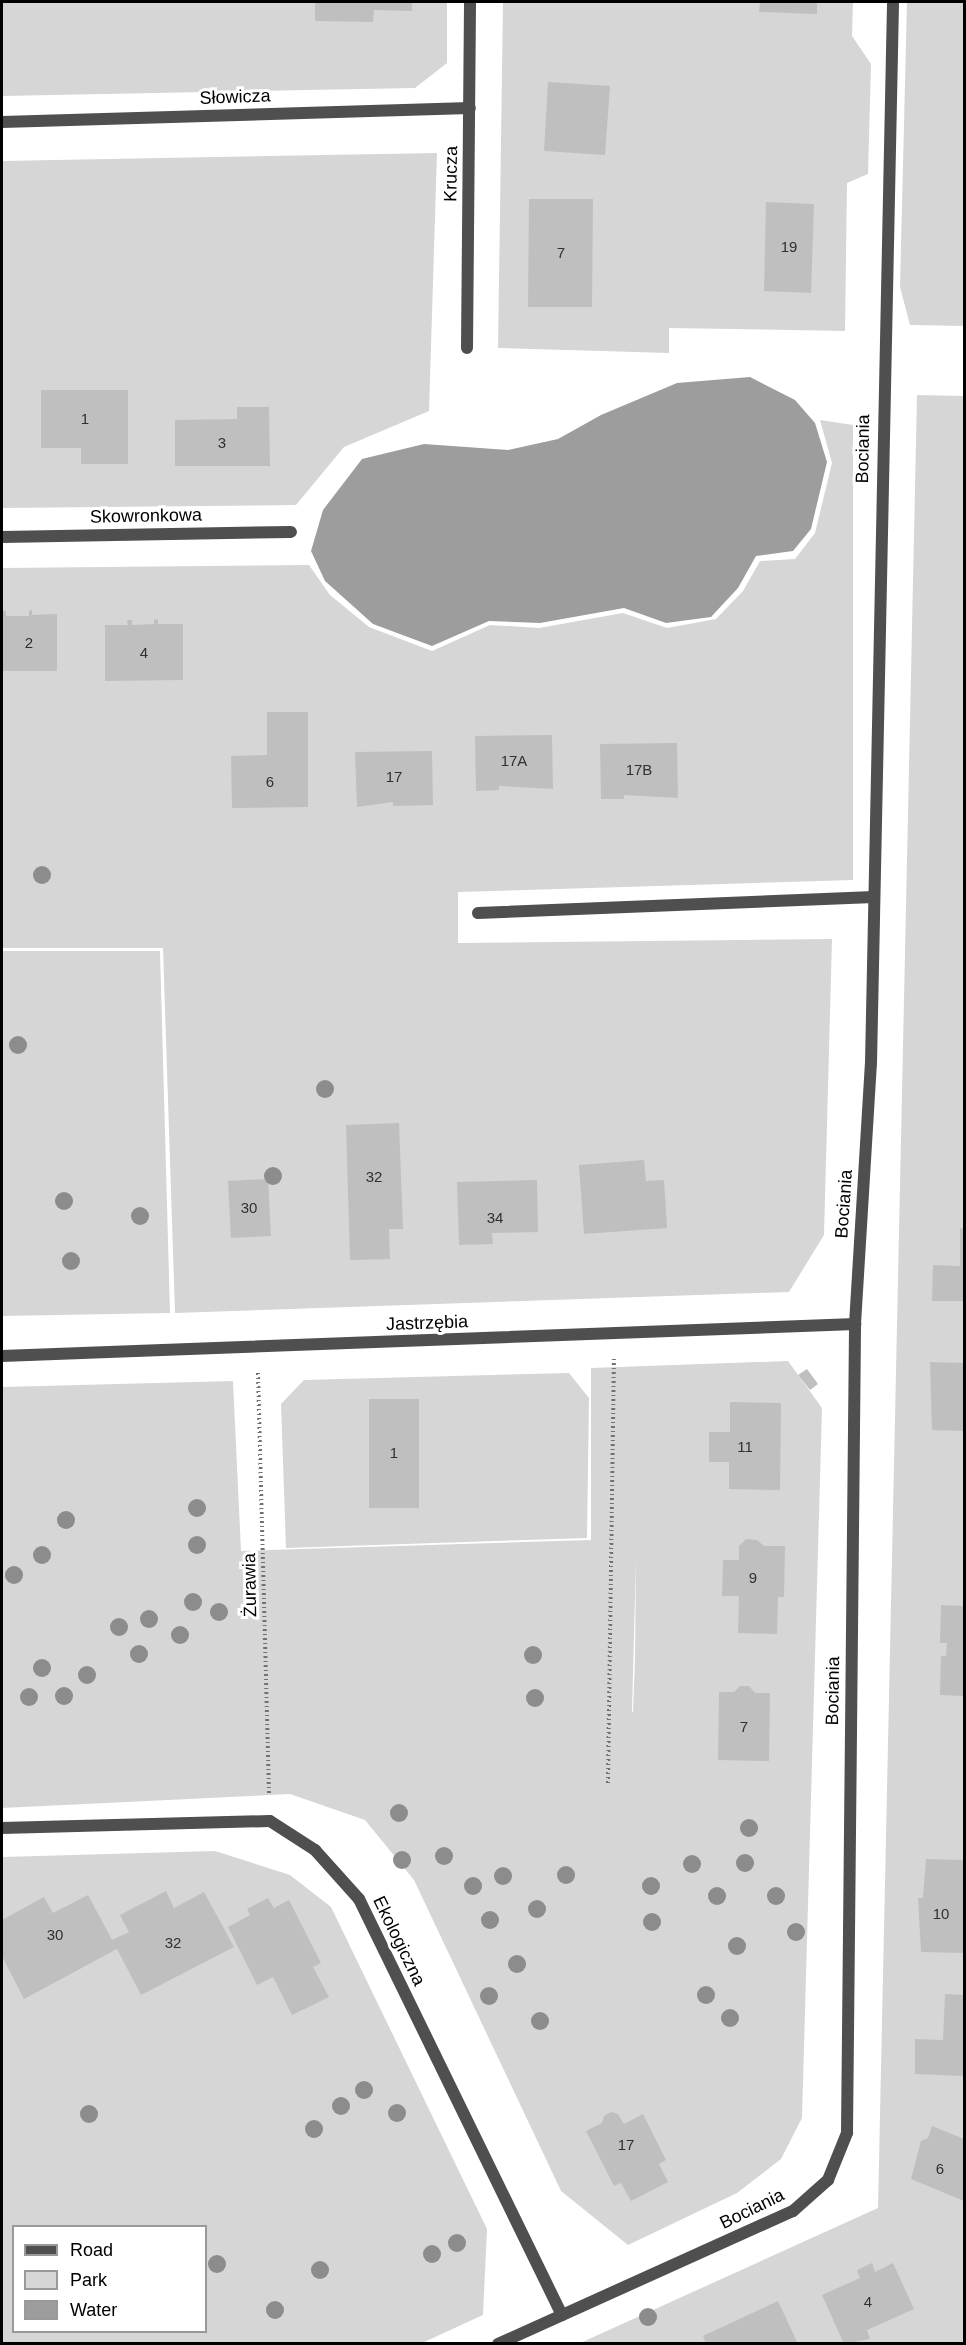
<!DOCTYPE html>
<html>
<head>
<meta charset="utf-8">
<style>
  body { margin:0 }
  #map { position:relative; width:966px; height:2345px; overflow:hidden; background:#fff; font-family:Arial,sans-serif }
  div>[style] { position:absolute }
  [style*='--x'] { left:calc(var(--x)*1px); top:calc(var(--y)*1px); width:calc(var(--w)*1px); rotate:calc(var(--a)*1deg) }
  .green>* { inset:0; background:#d6d6d6 }
  .water>* { inset:0; background:#9d9d9d }
  .building>* { inset:0; background:#bfbfbf }
  .path>* { height:4px; margin-top:-2px; transform-origin:0; background:repeating-linear-gradient(90deg,#717171 0 1.5px,transparent 0 4.5px) }
  .minor>* { height:12px; margin:-6px; padding:0 6px; transform-origin:6px; border-radius:6px; background:#4f4f4f }
  .trees>* { width:18px; height:18px; margin:-9px; border-radius:50%; background:#8c8c8c }
  span { translate:-50% -50%; white-space:nowrap; text-align:center; line-height:1.15; -webkit-text-stroke:6px #fff; paint-order:stroke }
  .number-label { font-size:15px; color:#303030 }
  .number-label span { -webkit-text-stroke-width:0 }
  .street-label { font-size:18px; color:#000 }
  .frame { position:absolute; inset:0; border:3px solid #000; pointer-events:none }
  .legend { position:absolute; left:12px; top:2225px; width:195px; height:108px; box-sizing:border-box; background:#fff; border:2px solid #999; margin:0; padding:8px 10px; list-style:none; font-size:18px; color:#000 }
  .legend li { display:flex; align-items:center; gap:12px; height:30px }
  .legend b { width:30px; border:2px solid #999 }
</style>
</head>
<body>
<div id="map">
  <div class="green">
    <i style="clip-path:polygon(2px 2px,447px 2px,447px 63px,415px 88px,2px 96px)"></i>
    <i style="clip-path:polygon(503px 2px,853px 2px,852px 36px,871px 64px,868px 174px,847px 183px,845px 331px,669px 328px,669px 353px,498px 348px)"></i>
    <i style="clip-path:polygon(907px 2px,964px 2px,964px 326px,910px 325px,900px 287px)"></i>
    <i style="clip-path:polygon(437px 153px,429px 411px,344px 447px,296px 505px,2px 508px,2px 161px)"></i>
    <i style="clip-path:polygon(917px 395px,964px 396px,964px 2343px,578px 2344px,878px 2208px)"></i>
    <i style="clip-path:polygon(820px 420px,853px 425px,853px 880px,458px 892px,458px 943px,832px 939px,824px 1235px,789px 1292px,175px 1313px,163px 948px,2px 948px,2px 568px,309px 565px,330px 595px,369px 627px,432px 651px,490px 625px,539px 628px,623px 613px,667px 628px,716px 619px,743px 591px,760px 561px,795px 559px,815px 533px,832px 463px)"></i>
    <i style="clip-path:polygon(2px 951px,160px 951px,170px 1313px,2px 1316px)"></i>
    <i style="clip-path:polygon(evenodd,788px 1361px,822px 1408px,802px 2118px,781px 2159px,737px 2193px,628px 2245px,561px 2191px,414px 1880px,365px 1820px,290px 1794px,2px 1808px,2px 1387px,233px 1381px,241px 1551px,591px 1540px,591px 1368px,788px 1361px,636px 1557px,635px 1659px,633px 1712px,632px 1712px,636px 1557px)"></i>
    <i style="clip-path:polygon(569px 1373px,589px 1398px,587px 1538px,286px 1548px,281px 1404px,304px 1380px)"></i>
    <i style="clip-path:polygon(evenodd,215px 1851px,290px 1875px,331px 1907px,487px 2229px,483px 2315px,422px 2343px,2px 2343px,2px 1857px,215px 1851px,14px 2226px,206px 2226px,206px 2332px,14px 2332px,14px 2226px)"></i>
  </div>
  <div class="water">
    <i style="clip-path:polygon(750px 377px,795px 400px,815px 423px,827px 462px,811px 529px,793px 551px,756px 556px,738px 588px,711px 617px,666px 623px,624px 608px,540px 623px,489px 621px,432px 646px,373px 624px,325px 581px,311px 551px,323px 510px,362px 459px,424px 444px,508px 450px,558px 439px,601px 415px,677px 383px)"></i>
  </div>
  <div class="building">
    <i style="clip-path:polygon(315px 2px,412px 2px,412px 11px,374px 10px,373px 22px,315px 21px)"></i>
    <i style="clip-path:polygon(760px 2px,817px 2px,817px 14px,759px 12px)"></i>
    <i style="clip-path:polygon(548px 82px,610px 86px,605px 155px,544px 151px)"></i>
    <i style="clip-path:polygon(529px 199px,593px 199px,592px 307px,528px 307px)"></i>
    <i style="clip-path:polygon(766px 202px,814px 204px,811px 293px,764px 291px)"></i>
    <i style="clip-path:polygon(41px 390px,128px 390px,128px 464px,81px 464px,81px 448px,41px 448px)"></i>
    <i style="clip-path:polygon(237px 407px,269px 407px,270px 466px,175px 466px,175px 420px,237px 419px)"></i>
    <i style="clip-path:polygon(32px 610px,32px 615px,57px 614px,57px 671px,2px 671px,2px 611px,6px 611px,6px 616px,29px 616px,29px 611px)"></i>
    <i style="clip-path:polygon(154px 619px,158px 620px,158px 624px,183px 624px,183px 680px,105px 681px,105px 625px,128px 625px,127px 620px,132px 620px,132px 625px,154px 624px)"></i>
    <i style="clip-path:polygon(267px 712px,308px 712px,308px 807px,232px 808px,231px 756px,267px 755px)"></i>
    <i style="clip-path:polygon(552px 735px,553px 789px,499px 786px,499px 790px,476px 791px,475px 736px)"></i>
    <i style="clip-path:polygon(677px 743px,678px 798px,624px 795px,624px 799px,601px 799px,600px 744px)"></i>
    <i style="clip-path:polygon(432px 751px,433px 805px,393px 806px,393px 802px,357px 807px,355px 752px)"></i>
    <i style="clip-path:polygon(399px 1123px,403px 1229px,389px 1229px,390px 1259px,350px 1260px,346px 1125px)"></i>
    <i style="clip-path:polygon(644px 1160px,646px 1181px,664px 1180px,667px 1228px,584px 1234px,579px 1165px)"></i>
    <i style="clip-path:polygon(268px 1179px,271px 1236px,231px 1238px,228px 1181px)"></i>
    <i style="clip-path:polygon(537px 1180px,538px 1232px,492px 1233px,493px 1244px,459px 1245px,457px 1182px)"></i>
    <i style="clip-path:polygon(960px 1228px,964px 1229px,964px 1301px,932px 1301px,933px 1265px,960px 1266px)"></i>
    <i style="clip-path:polygon(930px 1362px,964px 1363px,964px 1431px,932px 1430px)"></i>
    <i style="clip-path:polygon(807px 1369px,818px 1384px,810px 1390px,798px 1375px)"></i>
    <i style="clip-path:polygon(369px 1399px,419px 1399px,419px 1508px,369px 1508px)"></i>
    <i style="clip-path:polygon(730px 1402px,781px 1403px,780px 1490px,729px 1489px,729px 1462px,709px 1462px,709px 1432px,730px 1432px)"></i>
    <i style="clip-path:polygon(746px 1539px,757px 1540px,764px 1546px,785px 1546px,784px 1597px,778px 1597px,777px 1634px,738px 1633px,739px 1596px,722px 1596px,723px 1560px,739px 1560px,739px 1546px)"></i>
    <i style="clip-path:polygon(941px 1605px,964px 1606px,964px 1696px,940px 1695px,941px 1656px,946px 1656px,947px 1643px,940px 1643px)"></i>
    <i style="clip-path:polygon(740px 1686px,749px 1686px,755px 1693px,770px 1693px,769px 1761px,718px 1760px,719px 1692px,734px 1692px)"></i>
    <i style="clip-path:polygon(926px 1859px,964px 1860px,964px 1953px,921px 1952px,918px 1898px,923px 1898px)"></i>
    <i style="clip-path:polygon(166px 1891px,174px 1908px,204px 1892px,234px 1947px,141px 1995px,117px 1949px,24px 1999px,2px 1956px,2px 1920px,44px 1897px,53px 1913px,88px 1895px,112px 1940px,129px 1932px,120px 1915px)"></i>
    <i style="clip-path:polygon(268px 1898px,274px 1908px,289px 1900px,321px 1963px,313px 1967px,329px 1997px,292px 2015px,273px 1977px,257px 1985px,228px 1927px,250px 1915px,247px 1909px)"></i>
    <i style="clip-path:polygon(945px 1994px,964px 1995px,964px 2076px,915px 2074px,915px 2039px,943px 2040px)"></i>
    <i style="clip-path:polygon(611px 2112px,618px 2114px,624px 2124px,643px 2114px,666px 2160px,659px 2164px,668px 2182px,631px 2201px,621px 2183px,614px 2186px,586px 2131px,602px 2123px,604px 2116px)"></i>
    <i style="clip-path:polygon(932px 2126px,964px 2139px,964px 2201px,911px 2179px,921px 2141px,928px 2138px)"></i>
    <i style="clip-path:polygon(872px 2263px,875px 2272px,893px 2263px,914px 2309px,867px 2330px,870px 2339px,844px 2344px,822px 2295px,860px 2278px,857px 2270px)"></i>
    <i style="clip-path:polygon(778px 2301px,798px 2344px,706px 2344px,703px 2336px)"></i>
  </div>
  <div class="path">
    <i style="--x:258;--y:1373;--w:421;--a:88.5"></i>
    <i style="--x:608;--y:1783;--w:425;--a:-89.2"></i>
  </div>
  <div class="minor">
    <i style="--x:2;--y:122;--w:468;--a:-1.7"></i>
    <i style="--x:467;--y:348;--w:346;--a:-89.5"></i>
    <i style="--x:2;--y:537;--w:289;--a:-1"></i>
    <i style="--x:478;--y:913;--w:396;--a:-2.3"></i>
    <i style="--x:2;--y:1356;--w:854;--a:-2.15"></i>
    <i style="--x:2;--y:1828;--w:268;--a:-1.5"></i>
    <i style="--x:270;--y:1821;--w:54;--a:32.8"></i>
    <i style="--x:315;--y:1850;--w:66;--a:48.1"></i>
    <i style="--x:359;--y:1899;--w:463;--a:64"></i>
    <i style="--x:498;--y:2344;--w:324;--a:-24.3"></i>
    <i style="--x:793;--y:2211;--w:47;--a:-41.5"></i>
    <i style="--x:828;--y:2180;--w:51;--a:-68"></i>
    <i style="--x:847;--y:2133;--w:809;--a:-89.43"></i>
    <i style="--x:855;--y:1324;--w:261;--a:-86.5"></i>
    <i style="--x:871;--y:1063;--w:1061;--a:-88.81"></i>
  </div>
  <div class="trees">
    <i style="left:42px;top:875px"></i>
    <i style="left:18px;top:1045px"></i>
    <i style="left:325px;top:1089px"></i>
    <i style="left:273px;top:1176px"></i>
    <i style="left:64px;top:1201px"></i>
    <i style="left:140px;top:1216px"></i>
    <i style="left:71px;top:1261px"></i>
    <i style="left:197px;top:1508px"></i>
    <i style="left:66px;top:1520px"></i>
    <i style="left:197px;top:1545px"></i>
    <i style="left:42px;top:1555px"></i>
    <i style="left:14px;top:1575px"></i>
    <i style="left:193px;top:1602px"></i>
    <i style="left:219px;top:1612px"></i>
    <i style="left:149px;top:1619px"></i>
    <i style="left:119px;top:1627px"></i>
    <i style="left:180px;top:1635px"></i>
    <i style="left:139px;top:1654px"></i>
    <i style="left:533px;top:1655px"></i>
    <i style="left:42px;top:1668px"></i>
    <i style="left:87px;top:1675px"></i>
    <i style="left:64px;top:1696px"></i>
    <i style="left:29px;top:1697px"></i>
    <i style="left:535px;top:1698px"></i>
    <i style="left:399px;top:1813px"></i>
    <i style="left:749px;top:1828px"></i>
    <i style="left:444px;top:1856px"></i>
    <i style="left:402px;top:1860px"></i>
    <i style="left:745px;top:1863px"></i>
    <i style="left:692px;top:1864px"></i>
    <i style="left:566px;top:1875px"></i>
    <i style="left:503px;top:1876px"></i>
    <i style="left:473px;top:1886px"></i>
    <i style="left:651px;top:1886px"></i>
    <i style="left:717px;top:1896px"></i>
    <i style="left:776px;top:1896px"></i>
    <i style="left:537px;top:1909px"></i>
    <i style="left:490px;top:1920px"></i>
    <i style="left:652px;top:1922px"></i>
    <i style="left:796px;top:1932px"></i>
    <i style="left:737px;top:1946px"></i>
    <i style="left:517px;top:1964px"></i>
    <i style="left:706px;top:1995px"></i>
    <i style="left:489px;top:1996px"></i>
    <i style="left:730px;top:2018px"></i>
    <i style="left:540px;top:2021px"></i>
    <i style="left:364px;top:2090px"></i>
    <i style="left:341px;top:2106px"></i>
    <i style="left:397px;top:2113px"></i>
    <i style="left:89px;top:2114px"></i>
    <i style="left:314px;top:2129px"></i>
    <i style="left:457px;top:2243px"></i>
    <i style="left:432px;top:2254px"></i>
    <i style="left:217px;top:2264px"></i>
    <i style="left:320px;top:2270px"></i>
    <i style="left:275px;top:2310px"></i>
    <i style="left:648px;top:2317px"></i>
  </div>
  <div class="number-label">
    <span style="left:789px;top:247px">19</span>
    <span style="left:561px;top:253px">7</span>
    <span style="left:85px;top:419px">1</span>
    <span style="left:222px;top:443px">3</span>
    <span style="left:29px;top:643px">2</span>
    <span style="left:144px;top:653px">4</span>
    <span style="left:514px;top:761px">17A</span>
    <span style="left:639px;top:770px">17B</span>
    <span style="left:394px;top:777px">17</span>
    <span style="left:270px;top:782px">6</span>
    <span style="left:374px;top:1177px">32</span>
    <span style="left:249px;top:1208px">30</span>
    <span style="left:495px;top:1218px">34</span>
    <span style="left:745px;top:1447px">11</span>
    <span style="left:394px;top:1453px">1</span>
    <span style="left:753px;top:1578px">9</span>
    <span style="left:744px;top:1727px">7</span>
    <span style="left:941px;top:1914px">10</span>
    <span style="left:55px;top:1935px">30</span>
    <span style="left:173px;top:1943px">32</span>
    <span style="left:626px;top:2145px">17</span>
    <span style="left:940px;top:2169px">6</span>
    <span style="left:868px;top:2302px">4</span>
  </div>
  <div class="street-label">
    <span style="left:235px;top:97px;rotate:-2deg">Słowicza</span>
    <span style="left:451px;top:174px;rotate:-89deg">Krucza</span>
    <span style="left:863px;top:449px;rotate:-89deg">Bociania</span>
    <span style="left:146px;top:516px;rotate:-1deg">Skowronkowa</span>
    <span style="left:844px;top:1204px;rotate:-86deg">Bociania</span>
    <span style="left:427px;top:1323px;rotate:-2deg">Jastrzębia</span>
    <span style="left:250px;top:1585px;rotate:-91deg">Żurawia</span>
    <span style="left:833px;top:1691px;rotate:-89deg">Bociania</span>
    <span style="left:399px;top:1941px;rotate:64deg">Ekologiczna</span>
    <span style="left:752px;top:2209px;rotate:-26deg">Bociania</span>
  </div>
  <div class="frame"></div>
  <ul class="legend">
  <li><b style="height:8px;background:#4f4f4f"></b>Road</li>
  <li><b style="height:16px;background:#d6d6d6"></b>Park</li>
  <li><b style="height:16px;background:#9d9d9d"></b>Water</li>
  </ul>
</div>
</body>
</html>
